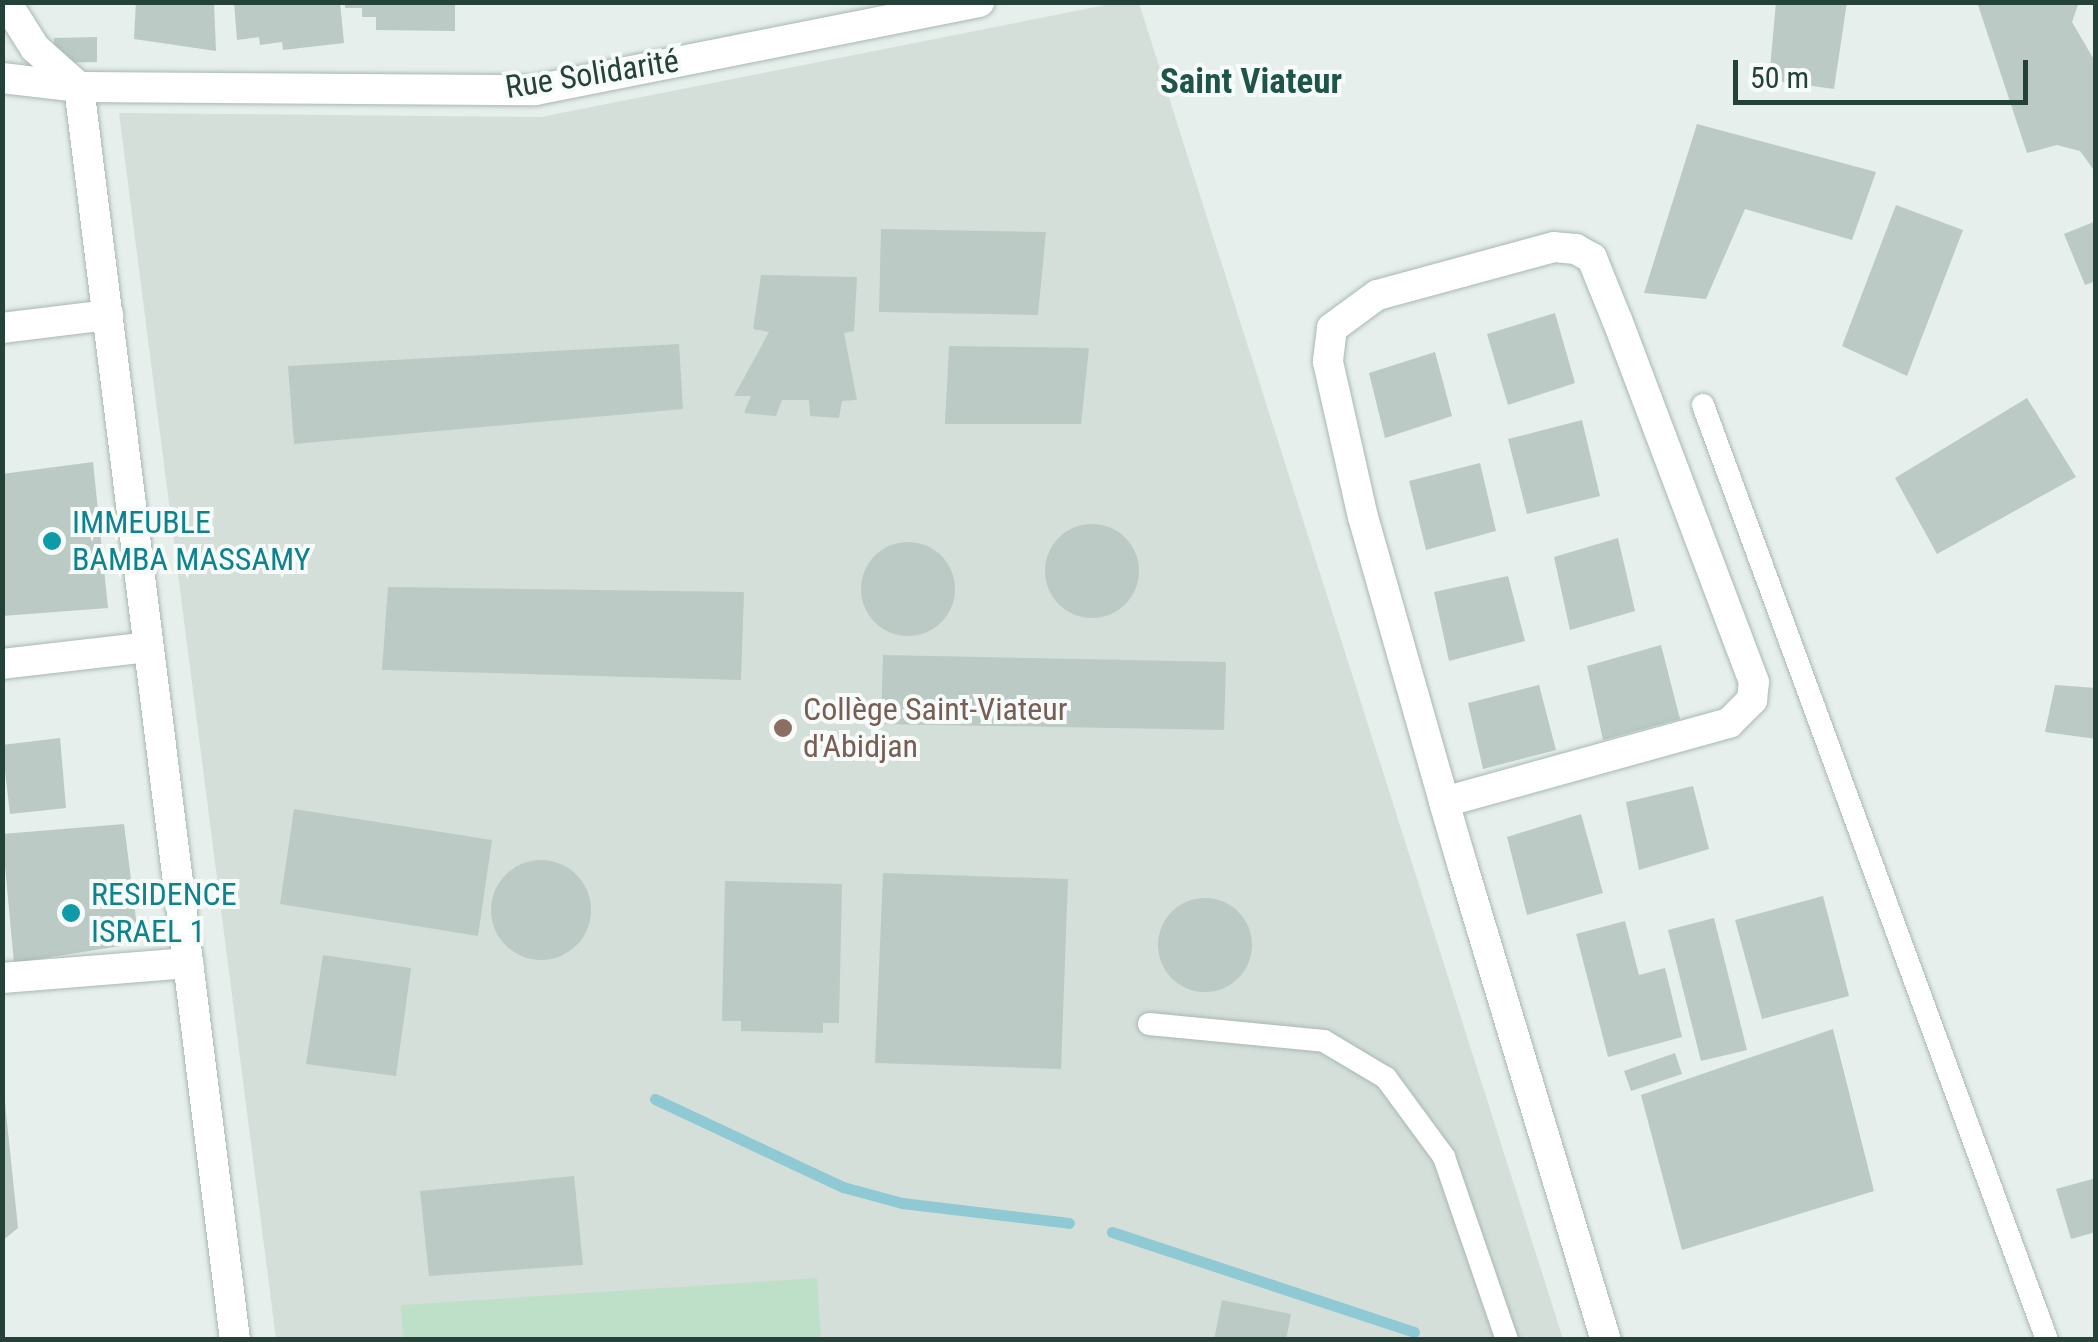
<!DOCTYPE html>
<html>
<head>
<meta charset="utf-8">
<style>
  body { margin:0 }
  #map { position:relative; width:2098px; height:1342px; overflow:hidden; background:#e6efeb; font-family:"Roboto Condensed",sans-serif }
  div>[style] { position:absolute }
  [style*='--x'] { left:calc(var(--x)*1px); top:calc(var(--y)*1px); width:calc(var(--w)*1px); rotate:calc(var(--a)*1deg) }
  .built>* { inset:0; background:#d4dfda }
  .green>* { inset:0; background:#bfe0c8 }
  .stream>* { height:11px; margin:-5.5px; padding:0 5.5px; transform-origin:5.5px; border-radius:5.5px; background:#8ec9d4 }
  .building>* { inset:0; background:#bbcac4 }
  .round { border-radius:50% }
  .roads { filter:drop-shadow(0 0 2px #a8b8b2) drop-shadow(0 0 2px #a8b8b2) }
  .service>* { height:22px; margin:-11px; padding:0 11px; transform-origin:11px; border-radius:11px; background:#fff }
  .minor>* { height:30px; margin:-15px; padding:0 15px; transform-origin:15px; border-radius:15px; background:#fff }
  .dots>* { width:28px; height:28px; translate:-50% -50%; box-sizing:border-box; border:5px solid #f7fbf9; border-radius:50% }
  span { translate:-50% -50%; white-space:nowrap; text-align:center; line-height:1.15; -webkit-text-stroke:8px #f7fbf9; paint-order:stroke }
  .street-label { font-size:32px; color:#24423a }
  .culture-label { font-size:32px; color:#0d838f }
  .left { translate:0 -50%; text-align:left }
  .education-label { font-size:32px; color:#785e54 }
  .neighbourhood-label { font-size:35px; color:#1f5548; font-weight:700 }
  .frame { position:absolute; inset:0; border:5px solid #24423a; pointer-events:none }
  .scale { position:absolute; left:1733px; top:60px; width:295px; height:45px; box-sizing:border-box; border:5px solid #24423a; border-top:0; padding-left:12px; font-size:30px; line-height:35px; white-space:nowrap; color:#24423a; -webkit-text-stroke:8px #f7fbf9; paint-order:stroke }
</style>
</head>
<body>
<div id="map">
  <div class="built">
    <i style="clip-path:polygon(1116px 3px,1139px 3px,1563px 1339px,276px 1339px,119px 113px,541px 117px)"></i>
  </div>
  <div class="green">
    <i style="clip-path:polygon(817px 1278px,821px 1339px,403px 1339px,401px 1305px)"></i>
  </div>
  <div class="stream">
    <i style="--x:655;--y:1099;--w:208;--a:25.1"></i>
    <i style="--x:843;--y:1187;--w:61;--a:15.2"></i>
    <i style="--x:902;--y:1203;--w:168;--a:6.8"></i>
    <i style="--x:1112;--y:1232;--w:318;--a:18.3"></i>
  </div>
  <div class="building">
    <i style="clip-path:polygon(136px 2px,214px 2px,216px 51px,134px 39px)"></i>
    <i style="clip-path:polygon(234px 2px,340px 2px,344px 43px,283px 50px,282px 42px,260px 45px,259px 37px,237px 40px)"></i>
    <i style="clip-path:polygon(345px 2px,455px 2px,455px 31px,376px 30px,376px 17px,362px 17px,362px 8px,345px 8px)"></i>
    <i style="clip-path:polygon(1776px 2px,1847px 2px,1834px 89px,1769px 80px)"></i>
    <i style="clip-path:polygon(1977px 2px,2079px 2px,2072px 22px,2096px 63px,2096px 173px,2080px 151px,2057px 145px,2027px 153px)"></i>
    <i style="clip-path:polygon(97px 37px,97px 62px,54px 63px,54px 38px)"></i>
    <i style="clip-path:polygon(1697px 124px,1876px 172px,1852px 240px,1745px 209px,1706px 299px,1644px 293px)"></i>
    <i style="clip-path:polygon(1896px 205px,1963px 230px,1907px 376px,1842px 346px)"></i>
    <i style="clip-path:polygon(2096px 221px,2096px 281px,2085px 285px,2064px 234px)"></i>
    <i style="clip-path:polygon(881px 229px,1046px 232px,1038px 315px,879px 312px)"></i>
    <i style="clip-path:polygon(761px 275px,857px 277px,854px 331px,844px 333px,857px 400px,842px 401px,839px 418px,810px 416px,809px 400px,782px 400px,776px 416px,744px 413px,751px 396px,734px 396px,769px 332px,753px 329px)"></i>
    <i style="clip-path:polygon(1555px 313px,1575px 383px,1508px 405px,1487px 334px)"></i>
    <i style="clip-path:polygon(679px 344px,683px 409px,294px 444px,288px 366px)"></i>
    <i style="clip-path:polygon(949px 346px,1089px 348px,1081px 424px,945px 424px)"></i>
    <i style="clip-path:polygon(1435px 352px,1452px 416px,1385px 438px,1369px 373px)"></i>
    <i style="clip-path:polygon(2027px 398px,2076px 477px,1937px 554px,1895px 478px)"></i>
    <i style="clip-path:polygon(1582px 420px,1600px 496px,1527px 514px,1508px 439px)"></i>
    <i style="clip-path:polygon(93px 462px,108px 608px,2px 616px,2px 474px)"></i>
    <i style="clip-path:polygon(1480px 463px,1496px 531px,1426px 550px,1409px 481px)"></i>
    <i class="round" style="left:1045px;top:524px;width:94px;height:94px"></i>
    <i style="clip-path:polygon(1618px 538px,1635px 611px,1570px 630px,1554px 557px)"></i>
    <i class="round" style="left:861px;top:542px;width:94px;height:94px"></i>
    <i style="clip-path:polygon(1508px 576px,1525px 641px,1449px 661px,1434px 592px)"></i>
    <i style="clip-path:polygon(388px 587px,744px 592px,741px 680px,382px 670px)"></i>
    <i style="clip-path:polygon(1661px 645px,1680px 719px,1603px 740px,1587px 666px)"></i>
    <i style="clip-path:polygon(883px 655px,1226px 662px,1224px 730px,881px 724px)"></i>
    <i style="clip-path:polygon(1539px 685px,1556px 750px,1483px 769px,1468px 703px)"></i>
    <i style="clip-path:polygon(2055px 685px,2096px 688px,2096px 739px,2045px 732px)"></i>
    <i style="clip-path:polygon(60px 738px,66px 808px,10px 814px,2px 745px)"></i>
    <i style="clip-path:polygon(1693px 786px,1709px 849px,1639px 870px,1626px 802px)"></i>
    <i style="clip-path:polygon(294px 809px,492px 840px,478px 936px,280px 904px)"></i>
    <i style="clip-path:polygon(1581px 814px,1603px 893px,1527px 915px,1507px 837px)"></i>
    <i style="clip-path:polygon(124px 824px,139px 943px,14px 963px,2px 834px)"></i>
    <i class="round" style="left:491px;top:860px;width:100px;height:100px"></i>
    <i style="clip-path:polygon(883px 873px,1068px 879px,1061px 1069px,875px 1063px)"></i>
    <i style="clip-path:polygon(725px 881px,842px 884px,839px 1023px,823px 1023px,823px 1033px,741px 1031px,741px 1021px,722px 1021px)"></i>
    <i style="clip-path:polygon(1823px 896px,1849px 996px,1762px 1019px,1735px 920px)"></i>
    <i class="round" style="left:1158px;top:898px;width:94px;height:94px"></i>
    <i style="clip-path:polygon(1714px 918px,1747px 1050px,1701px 1061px,1668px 930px)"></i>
    <i style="clip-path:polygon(1625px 921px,1639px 975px,1665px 968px,1682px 1037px,1608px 1057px,1576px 934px)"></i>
    <i style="clip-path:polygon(323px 955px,411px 968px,396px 1076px,306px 1064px)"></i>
    <i style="clip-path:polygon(1833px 1029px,1874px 1191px,1682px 1250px,1641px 1095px)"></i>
    <i style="clip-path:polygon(1675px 1053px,1682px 1074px,1631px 1091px,1624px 1071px)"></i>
    <i style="clip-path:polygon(2px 1074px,18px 1228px,2px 1241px)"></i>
    <i style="clip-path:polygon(574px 1176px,583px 1265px,429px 1276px,420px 1191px)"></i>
    <i style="clip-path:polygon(2096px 1178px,2096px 1232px,2071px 1239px,2056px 1189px)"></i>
    <i style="clip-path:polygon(1222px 1300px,1291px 1314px,1286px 1340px,1214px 1340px)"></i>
  </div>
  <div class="roads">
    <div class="service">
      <i style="--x:1703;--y:405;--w:996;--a:69.8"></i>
      <i style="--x:1149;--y:1024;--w:176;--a:5.5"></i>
      <i style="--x:1324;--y:1041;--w:72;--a:30.8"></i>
      <i style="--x:1386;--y:1078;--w:98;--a:53.7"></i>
      <i style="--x:1444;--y:1157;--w:194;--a:71"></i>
    </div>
    <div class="minor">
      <i style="--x:6;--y:2;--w:54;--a:57.8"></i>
      <i style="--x:35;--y:48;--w:59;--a:41.6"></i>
      <i style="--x:79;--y:87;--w:1263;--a:82.9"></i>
      <i style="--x:2;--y:78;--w:78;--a:6.7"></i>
      <i style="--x:79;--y:87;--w:456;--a:0.4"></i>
      <i style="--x:535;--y:90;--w:453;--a:-11.2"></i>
      <i style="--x:2;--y:328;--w:107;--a:-7"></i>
      <i style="--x:2;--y:664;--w:147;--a:-6.6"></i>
      <i style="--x:1444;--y:802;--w:296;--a:-15.5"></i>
      <i style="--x:1729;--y:723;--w:33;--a:-45"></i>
      <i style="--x:1752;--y:700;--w:18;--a:-84"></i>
      <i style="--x:1754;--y:682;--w:387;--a:-110.7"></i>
      <i style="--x:1617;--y:320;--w:67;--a:-112"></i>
      <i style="--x:1592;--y:258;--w:18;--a:-151"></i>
      <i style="--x:1576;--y:249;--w:22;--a:-175"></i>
      <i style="--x:1554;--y:247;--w:183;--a:164.8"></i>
      <i style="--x:1377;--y:295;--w:56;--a:143.7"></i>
      <i style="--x:1332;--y:328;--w:34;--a:97"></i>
      <i style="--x:1328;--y:362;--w:159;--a:77.3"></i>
      <i style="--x:1363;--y:517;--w:296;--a:74.1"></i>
      <i style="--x:1444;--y:802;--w:68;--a:73.7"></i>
      <i style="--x:1463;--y:867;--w:494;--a:73.2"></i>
      <i style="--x:2;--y:978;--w:187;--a:-4.6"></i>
    </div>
  </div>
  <div class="dots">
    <i style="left:52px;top:541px;background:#0f9aa8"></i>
    <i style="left:783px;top:728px;background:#8d6e63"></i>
    <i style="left:71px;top:913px;background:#0f9aa8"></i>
  </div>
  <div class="street-label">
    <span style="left:592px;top:74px;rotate:-9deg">Rue Solidarité</span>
  </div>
  <div class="culture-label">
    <span class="left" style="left:72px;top:541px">IMMEUBLE<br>BAMBA MASSAMY</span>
    <span class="left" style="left:91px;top:913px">RESIDENCE<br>ISRAEL 1</span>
  </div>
  <div class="education-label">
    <span class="left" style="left:803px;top:728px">Collège Saint-Viateur<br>d'Abidjan</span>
  </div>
  <div class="neighbourhood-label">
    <span style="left:1251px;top:82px">Saint Viateur</span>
  </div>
  <div class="frame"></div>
  <div class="scale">50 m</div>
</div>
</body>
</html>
